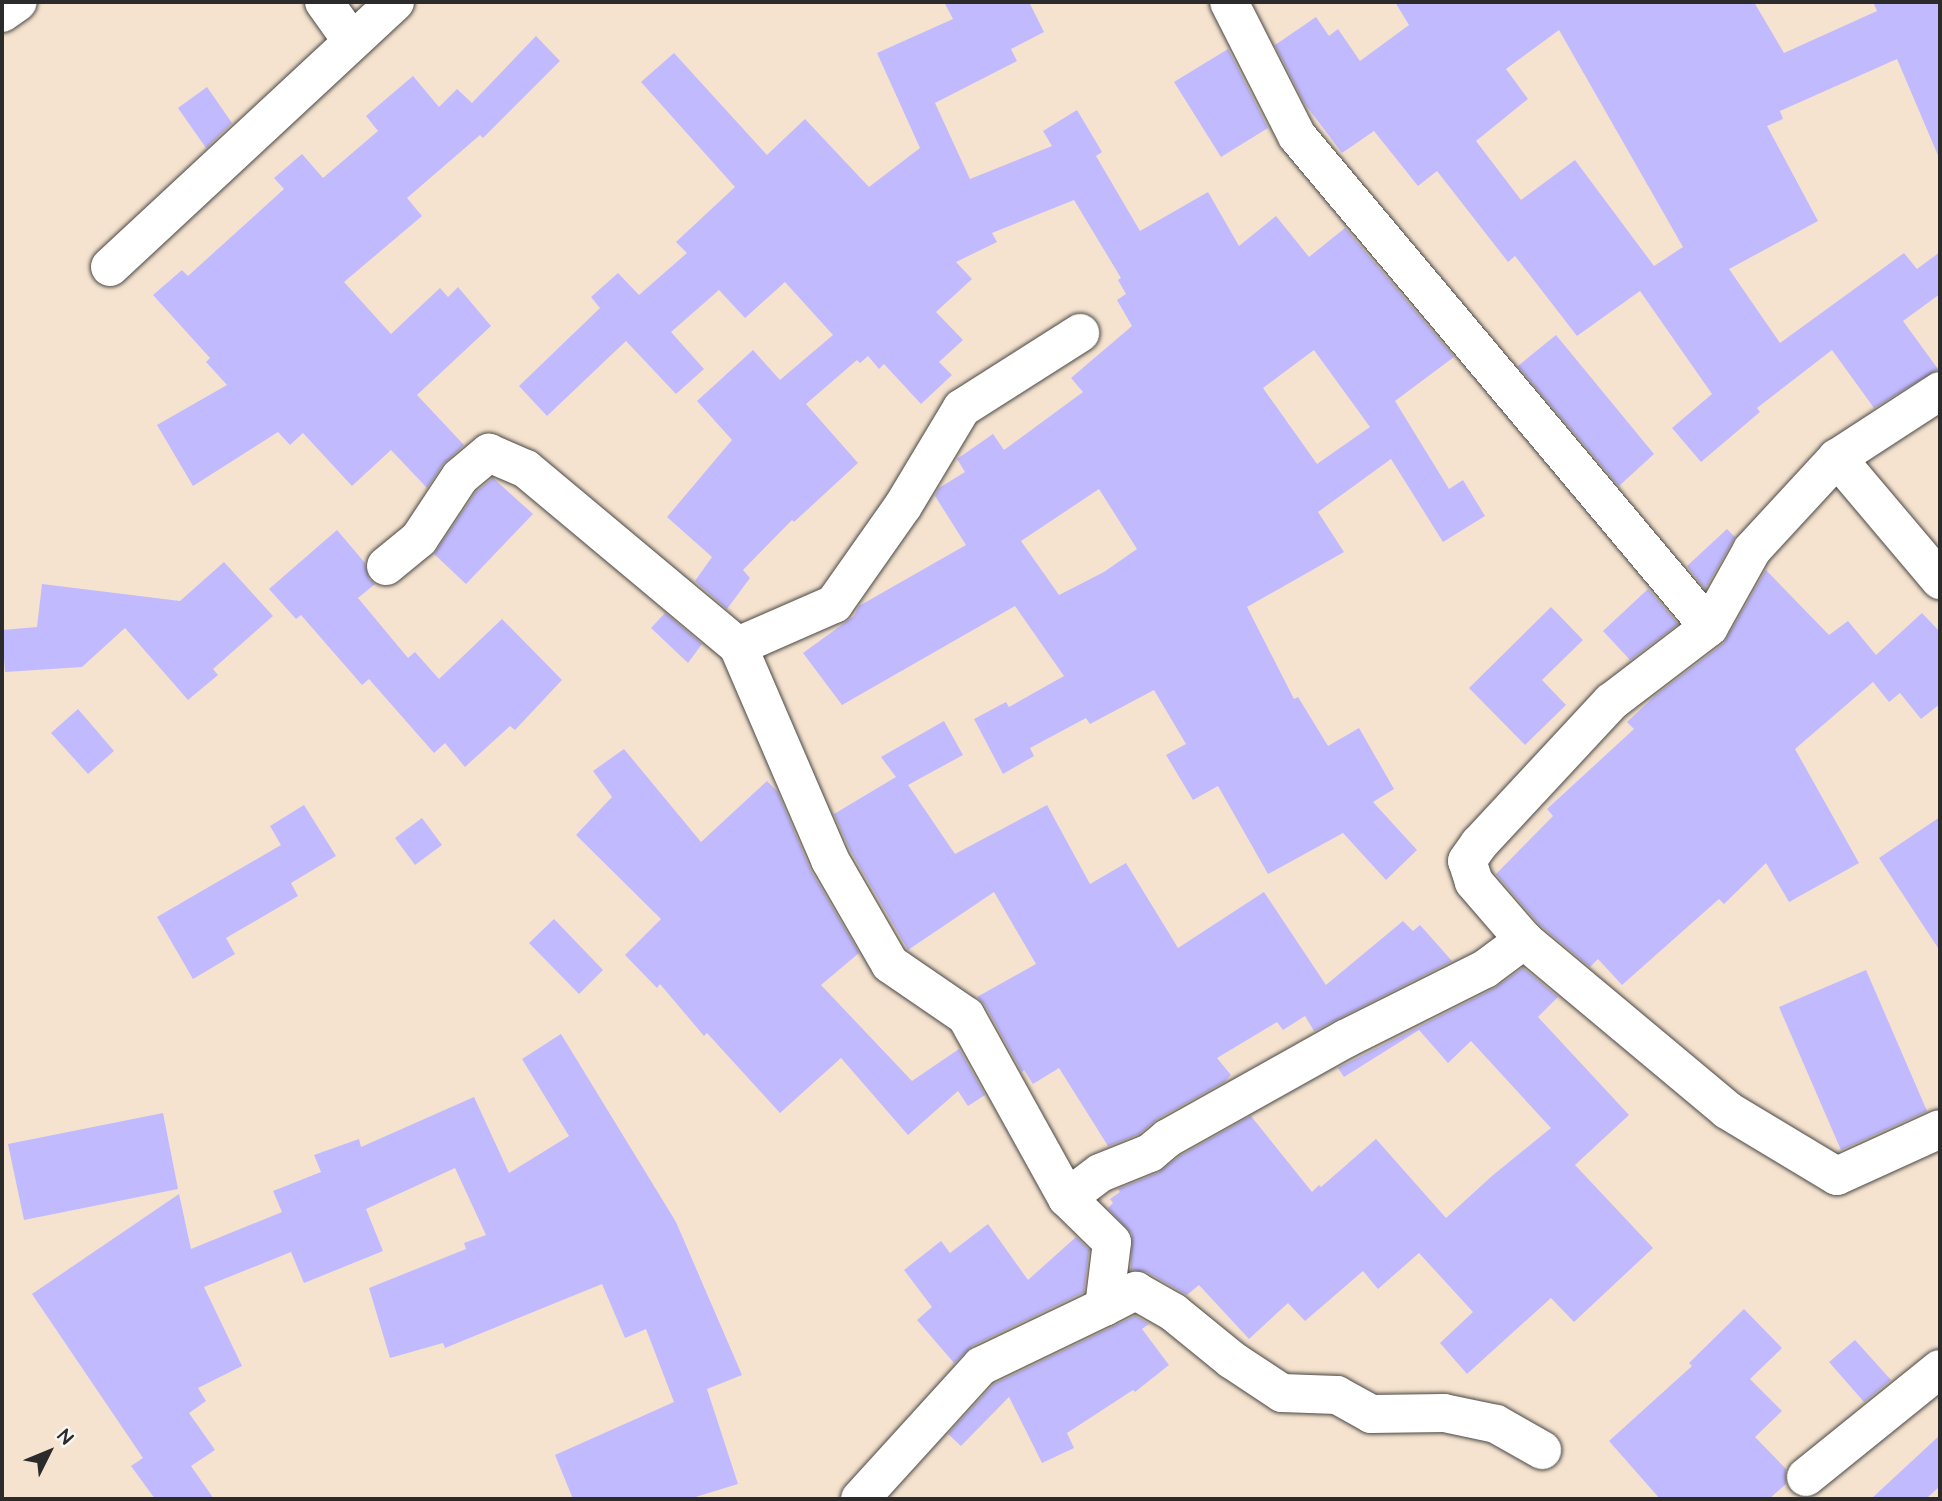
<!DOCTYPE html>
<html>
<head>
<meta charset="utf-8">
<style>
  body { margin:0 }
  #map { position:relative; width:1942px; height:1501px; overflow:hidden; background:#f5e3cf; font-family:"Architects Daughter",sans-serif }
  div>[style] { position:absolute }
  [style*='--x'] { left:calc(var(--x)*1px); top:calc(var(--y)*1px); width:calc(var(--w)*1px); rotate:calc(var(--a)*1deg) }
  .building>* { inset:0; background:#c2baff }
  .roads { filter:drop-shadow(0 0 2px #494744) drop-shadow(0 0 2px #494744) }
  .street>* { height:38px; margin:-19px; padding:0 19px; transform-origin:19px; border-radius:19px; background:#fff }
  span { translate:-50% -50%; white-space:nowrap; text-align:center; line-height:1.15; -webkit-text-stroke:6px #f6f6f2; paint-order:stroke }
  .frame { position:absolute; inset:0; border:4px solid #2b2b2b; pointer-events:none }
  .north { position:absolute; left:14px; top:1417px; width:70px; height:70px; -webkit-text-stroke:5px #f6f6f2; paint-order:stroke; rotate:47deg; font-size:19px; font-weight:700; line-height:28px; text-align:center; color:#2b2b2b }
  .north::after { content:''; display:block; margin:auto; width:24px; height:32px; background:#2b2b2b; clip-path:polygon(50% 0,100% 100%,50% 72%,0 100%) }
</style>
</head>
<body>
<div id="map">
  <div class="building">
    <i style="clip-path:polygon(evenodd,944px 2px,1029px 2px,1044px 32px,1011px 49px,1017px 61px,935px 103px,970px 179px,1052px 146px,1043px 131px,1077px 110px,1102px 152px,1096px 156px,1140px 231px,1208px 192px,1239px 246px,1276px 216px,1309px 257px,1345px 228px,1454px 357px,1395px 401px,1449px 489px,1463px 480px,1485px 516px,1443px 542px,1391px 459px,1318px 512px,1344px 552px,1247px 607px,1294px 699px,1298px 697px,1328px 746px,1359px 728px,1394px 789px,1373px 802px,1417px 850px,1386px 880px,1343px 833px,1268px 874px,1218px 786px,1193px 800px,1166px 755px,1186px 744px,1154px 690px,1090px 724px,1086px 718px,1030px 748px,1034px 756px,1003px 774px,974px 719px,1006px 702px,1009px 707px,1064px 676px,1015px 606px,842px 705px,803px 653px,854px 616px,859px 606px,966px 545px,935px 496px,939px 488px,965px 472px,957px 459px,993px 434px,1004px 450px,1083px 392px,1071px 378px,1132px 326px,1117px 300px,1126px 294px,1118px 280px,1121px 278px,1074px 200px,992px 233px,997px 242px,956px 262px,972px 279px,936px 312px,963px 340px,939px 362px,952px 375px,921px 404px,884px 364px,879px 369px,868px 356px,860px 363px,857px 360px,806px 404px,858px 463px,794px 522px,792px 520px,743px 570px,750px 578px,727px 609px,695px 581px,712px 557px,667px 517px,732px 440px,697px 401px,753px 350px,780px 380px,833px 335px,785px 282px,745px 318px,719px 290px,671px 332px,704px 369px,676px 394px,626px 341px,547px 416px,519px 386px,600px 308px,591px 297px,618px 273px,639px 295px,687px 253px,676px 242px,735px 187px,641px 82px,674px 53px,767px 155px,805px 119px,869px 187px,920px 148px,877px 53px,953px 19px,944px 2px,1314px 350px,1370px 427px,1317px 464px,1263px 388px,1314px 350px,944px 2px,1099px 489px,1137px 549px,1104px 572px,1059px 595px,1021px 541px,1099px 489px)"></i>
    <i style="clip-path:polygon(evenodd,1395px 2px,1754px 2px,1784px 53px,1877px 11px,1873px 2px,1940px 2px,1940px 160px,1897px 59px,1780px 111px,1783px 119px,1767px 126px,1818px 221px,1729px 269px,1780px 343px,1904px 253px,1917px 269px,1940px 252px,1940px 294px,1903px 321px,1938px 369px,1874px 408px,1832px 350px,1757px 408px,1760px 412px,1701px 462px,1672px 428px,1712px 394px,1640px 291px,1577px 336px,1515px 256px,1508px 262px,1437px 171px,1418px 186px,1374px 131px,1342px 153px,1305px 104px,1275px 45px,1316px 17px,1329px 36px,1338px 29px,1360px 61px,1409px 25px,1395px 2px,1559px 30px,1683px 247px,1654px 266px,1575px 160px,1521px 200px,1476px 141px,1528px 99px,1506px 69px,1559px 30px)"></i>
    <i style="clip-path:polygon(536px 36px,560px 61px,483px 138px,480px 135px,407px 198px,422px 216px,344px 282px,391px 334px,440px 288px,448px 297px,458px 287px,491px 326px,417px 395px,464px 445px,442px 465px,427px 488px,391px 450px,352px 486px,303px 433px,290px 445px,278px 432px,193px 486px,157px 425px,227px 385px,206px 362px,210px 358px,153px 295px,182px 270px,188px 276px,284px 189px,274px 178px,302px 154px,323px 178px,378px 131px,366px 116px,413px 76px,439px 107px,457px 89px,472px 103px)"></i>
    <i style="clip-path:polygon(1228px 49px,1268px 128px,1221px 157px,1174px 82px)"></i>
    <i style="clip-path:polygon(207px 87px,232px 123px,206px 148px,178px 108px)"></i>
    <i style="clip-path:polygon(1556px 335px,1654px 454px,1619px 486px,1518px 366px)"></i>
    <i style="clip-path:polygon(493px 478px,533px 514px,466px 584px,434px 554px,476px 492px)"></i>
    <i style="clip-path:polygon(1727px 529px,1735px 537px,1705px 589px,1687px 566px)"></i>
    <i style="clip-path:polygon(337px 530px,365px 563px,369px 579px,375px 584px,358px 598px,408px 658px,415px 652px,439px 679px,502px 619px,562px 680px,515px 730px,510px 726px,465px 767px,445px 743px,434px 753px,369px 679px,362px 685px,301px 615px,296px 619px,269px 589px)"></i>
    <i style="clip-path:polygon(224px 562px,273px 616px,213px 669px,218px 675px,188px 700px,125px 628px,82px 667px,5px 672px,2px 630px,37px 627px,42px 584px,180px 601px)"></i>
    <i style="clip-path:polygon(1766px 570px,1829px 635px,1848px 621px,1876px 655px,1922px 613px,1940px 632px,1940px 704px,1921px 719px,1900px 693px,1889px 702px,1873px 682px,1795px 749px,1859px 863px,1789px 902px,1766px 863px,1724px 904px,1719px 899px,1622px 985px,1598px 959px,1590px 967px,1539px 924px,1496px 874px,1553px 816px,1547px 809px,1634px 729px,1627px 722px,1656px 695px,1724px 643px)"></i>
    <i style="clip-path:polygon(1648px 589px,1678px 624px,1630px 660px,1603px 631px)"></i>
    <i style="clip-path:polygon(1551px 607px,1583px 640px,1542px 680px,1566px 705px,1525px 745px,1469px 688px)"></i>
    <i style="clip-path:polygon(665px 613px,702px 644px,688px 663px,651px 628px)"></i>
    <i style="clip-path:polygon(78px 709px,114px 751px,88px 774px,51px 733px)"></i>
    <i style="clip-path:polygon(944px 721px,963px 755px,908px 785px,955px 854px,1047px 805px,1090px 884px,1126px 863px,1178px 948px,1264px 892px,1326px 985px,1403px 921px,1413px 931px,1420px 925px,1452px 961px,1314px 1031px,1305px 1016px,1283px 1030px,1277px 1022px,1217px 1058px,1231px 1075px,1224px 1082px,1157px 1119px,1139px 1134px,1106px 1147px,1108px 1146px,1059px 1068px,1033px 1084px,1024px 1070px,1022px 1072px,985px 1005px,977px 997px,1036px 964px,994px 892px,908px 950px,850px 850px,834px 814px,896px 777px,881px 757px)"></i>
    <i style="clip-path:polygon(624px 749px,701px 842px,767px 781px,777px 791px,811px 871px,859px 953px,821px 985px,912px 1081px,959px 1049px,985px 1095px,968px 1106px,958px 1091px,908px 1135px,841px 1058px,780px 1113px,707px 1033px,704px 1036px,660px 984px,657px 988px,625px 955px,661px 919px,576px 835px,612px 797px,593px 771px)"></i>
    <i style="clip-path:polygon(304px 805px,336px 856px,291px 883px,298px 896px,226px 938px,235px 954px,193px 979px,157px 917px,281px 845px,270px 826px)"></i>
    <i style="clip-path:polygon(1940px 817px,1940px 951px,1879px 858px)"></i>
    <i style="clip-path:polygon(422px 818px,442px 845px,415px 865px,395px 838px)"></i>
    <i style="clip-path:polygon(554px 919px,603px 970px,579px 994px,529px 943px)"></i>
    <i style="clip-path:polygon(1523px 968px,1558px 997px,1538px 1017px,1629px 1115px,1575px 1165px,1653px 1248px,1574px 1322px,1551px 1298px,1467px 1374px,1440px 1343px,1473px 1312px,1419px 1253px,1378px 1289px,1363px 1271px,1305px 1321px,1288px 1303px,1249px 1339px,1199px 1285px,1187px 1295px,1147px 1272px,1131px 1270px,1132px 1234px,1108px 1208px,1113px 1203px,1110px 1199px,1120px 1192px,1118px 1189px,1158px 1173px,1180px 1156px,1251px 1116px,1312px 1192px,1319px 1185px,1321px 1187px,1376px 1139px,1446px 1218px,1492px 1176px,1551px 1128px,1471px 1041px,1448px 1063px,1419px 1030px,1344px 1077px,1338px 1068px,1495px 988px)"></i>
    <i style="clip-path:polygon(1866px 970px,1927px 1111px,1841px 1150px,1779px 1007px)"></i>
    <i style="clip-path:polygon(561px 1034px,676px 1222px,742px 1375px,707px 1389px,738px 1484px,689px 1499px,573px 1499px,555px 1455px,674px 1402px,646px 1329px,625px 1338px,602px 1284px,445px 1348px,443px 1343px,390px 1358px,369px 1288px,466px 1249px,464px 1243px,486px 1235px,455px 1168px,366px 1209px,383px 1251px,304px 1283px,291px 1252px,204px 1287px,242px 1366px,198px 1388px,206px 1401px,189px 1413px,215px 1450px,191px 1466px,214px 1499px,155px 1499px,131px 1466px,143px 1458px,32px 1294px,179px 1194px,191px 1249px,282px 1212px,273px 1191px,321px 1172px,314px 1155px,359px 1139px,361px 1147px,474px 1097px,509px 1173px,569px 1136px,522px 1059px)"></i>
    <i style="clip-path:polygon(163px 1113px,178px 1189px,24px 1220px,8px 1144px)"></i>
    <i style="clip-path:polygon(988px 1224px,1028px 1280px,1076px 1237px,1089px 1250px,1084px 1292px,972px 1346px,954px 1363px,917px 1320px,932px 1307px,904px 1270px,941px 1241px,950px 1253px)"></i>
    <i style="clip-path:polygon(1744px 1309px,1782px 1348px,1750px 1379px,1782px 1411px,1755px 1437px,1786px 1469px,1786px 1484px,1769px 1499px,1660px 1499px,1609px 1441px,1692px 1366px,1689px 1363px)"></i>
    <i style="clip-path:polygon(1135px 1316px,1149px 1324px,1142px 1329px,1169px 1365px,1135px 1392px,1133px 1390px,1067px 1433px,1074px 1448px,1042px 1463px,1009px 1397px,961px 1446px,948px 1434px,994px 1384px)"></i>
    <i style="clip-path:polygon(1855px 1340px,1891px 1380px,1864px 1402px,1829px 1362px)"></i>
    <i style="clip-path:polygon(1940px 1435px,1940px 1486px,1926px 1499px,1871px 1499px)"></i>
  </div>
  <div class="roads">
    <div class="street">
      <i style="--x:324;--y:2;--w:47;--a:54.6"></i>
      <i style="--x:1229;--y:2;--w:150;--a:63.1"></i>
      <i style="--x:1297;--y:136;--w:641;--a:50"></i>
      <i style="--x:2;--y:13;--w:19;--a:-35"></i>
      <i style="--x:110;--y:267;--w:389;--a:-42.9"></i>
      <i style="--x:1837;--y:458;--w:160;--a:49.8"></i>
      <i style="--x:386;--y:566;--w:43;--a:-39.3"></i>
      <i style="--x:419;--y:539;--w:74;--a:-56.5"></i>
      <i style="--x:460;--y:477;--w:38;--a:-40"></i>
      <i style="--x:489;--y:453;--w:40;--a:23.4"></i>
      <i style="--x:526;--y:469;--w:276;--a:39.9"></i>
      <i style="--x:738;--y:646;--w:233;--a:66.7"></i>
      <i style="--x:830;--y:860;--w:120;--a:60"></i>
      <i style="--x:890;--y:964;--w:92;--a:34.4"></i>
      <i style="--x:966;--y:1016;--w:208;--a:61"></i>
      <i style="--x:738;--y:646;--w:105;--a:-23.6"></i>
      <i style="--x:834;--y:604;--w:120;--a:-54.9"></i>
      <i style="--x:903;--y:506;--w:114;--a:-59"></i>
      <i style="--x:962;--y:408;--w:140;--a:-32.4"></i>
      <i style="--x:1524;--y:940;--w:265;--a:39.9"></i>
      <i style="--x:1727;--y:1110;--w:128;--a:31"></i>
      <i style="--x:1837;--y:1176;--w:113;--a:-24.5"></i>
      <i style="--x:1104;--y:1307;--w:36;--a:-27"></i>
      <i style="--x:1136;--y:1291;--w:43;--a:29.6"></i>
      <i style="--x:1173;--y:1312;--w:76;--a:39.1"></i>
      <i style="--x:1232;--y:1360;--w:60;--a:33.4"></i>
      <i style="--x:1282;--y:1393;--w:55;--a:2.1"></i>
      <i style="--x:1337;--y:1395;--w:39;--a:29"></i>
      <i style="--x:1371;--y:1414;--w:73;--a:-0.8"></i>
      <i style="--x:1444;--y:1413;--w:53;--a:11.9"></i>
      <i style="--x:1496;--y:1424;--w:53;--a:29.5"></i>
      <i style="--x:1806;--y:1477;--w:172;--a:-38.9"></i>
      <i style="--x:860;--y:1499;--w:180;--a:-47.7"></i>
      <i style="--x:981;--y:1366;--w:136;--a:-25.6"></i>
      <i style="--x:1104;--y:1307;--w:65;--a:-83"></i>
      <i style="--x:1112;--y:1242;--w:63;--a:-135.6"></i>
      <i style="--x:1067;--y:1198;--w:41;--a:-37.1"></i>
      <i style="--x:1100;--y:1173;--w:54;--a:-21.8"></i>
      <i style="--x:1150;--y:1153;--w:23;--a:-40"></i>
      <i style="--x:1168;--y:1138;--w:203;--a:-29.2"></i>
      <i style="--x:1345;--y:1039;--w:157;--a:-26.6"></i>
      <i style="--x:1485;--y:969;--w:49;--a:-36.6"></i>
      <i style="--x:1524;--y:940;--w:77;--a:-130.8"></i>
      <i style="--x:1474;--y:882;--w:22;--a:-108"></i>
      <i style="--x:1467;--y:861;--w:21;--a:-55"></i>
      <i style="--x:1479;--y:844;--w:194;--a:-47.1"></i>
      <i style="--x:1611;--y:702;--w:123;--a:-37.4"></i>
      <i style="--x:1709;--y:627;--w:88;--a:-60.8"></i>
      <i style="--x:1752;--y:550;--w:125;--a:-47.3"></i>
      <i style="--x:1837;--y:458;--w:123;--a:-33"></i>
    </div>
  </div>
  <div class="frame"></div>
  <div class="north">N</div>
</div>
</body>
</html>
